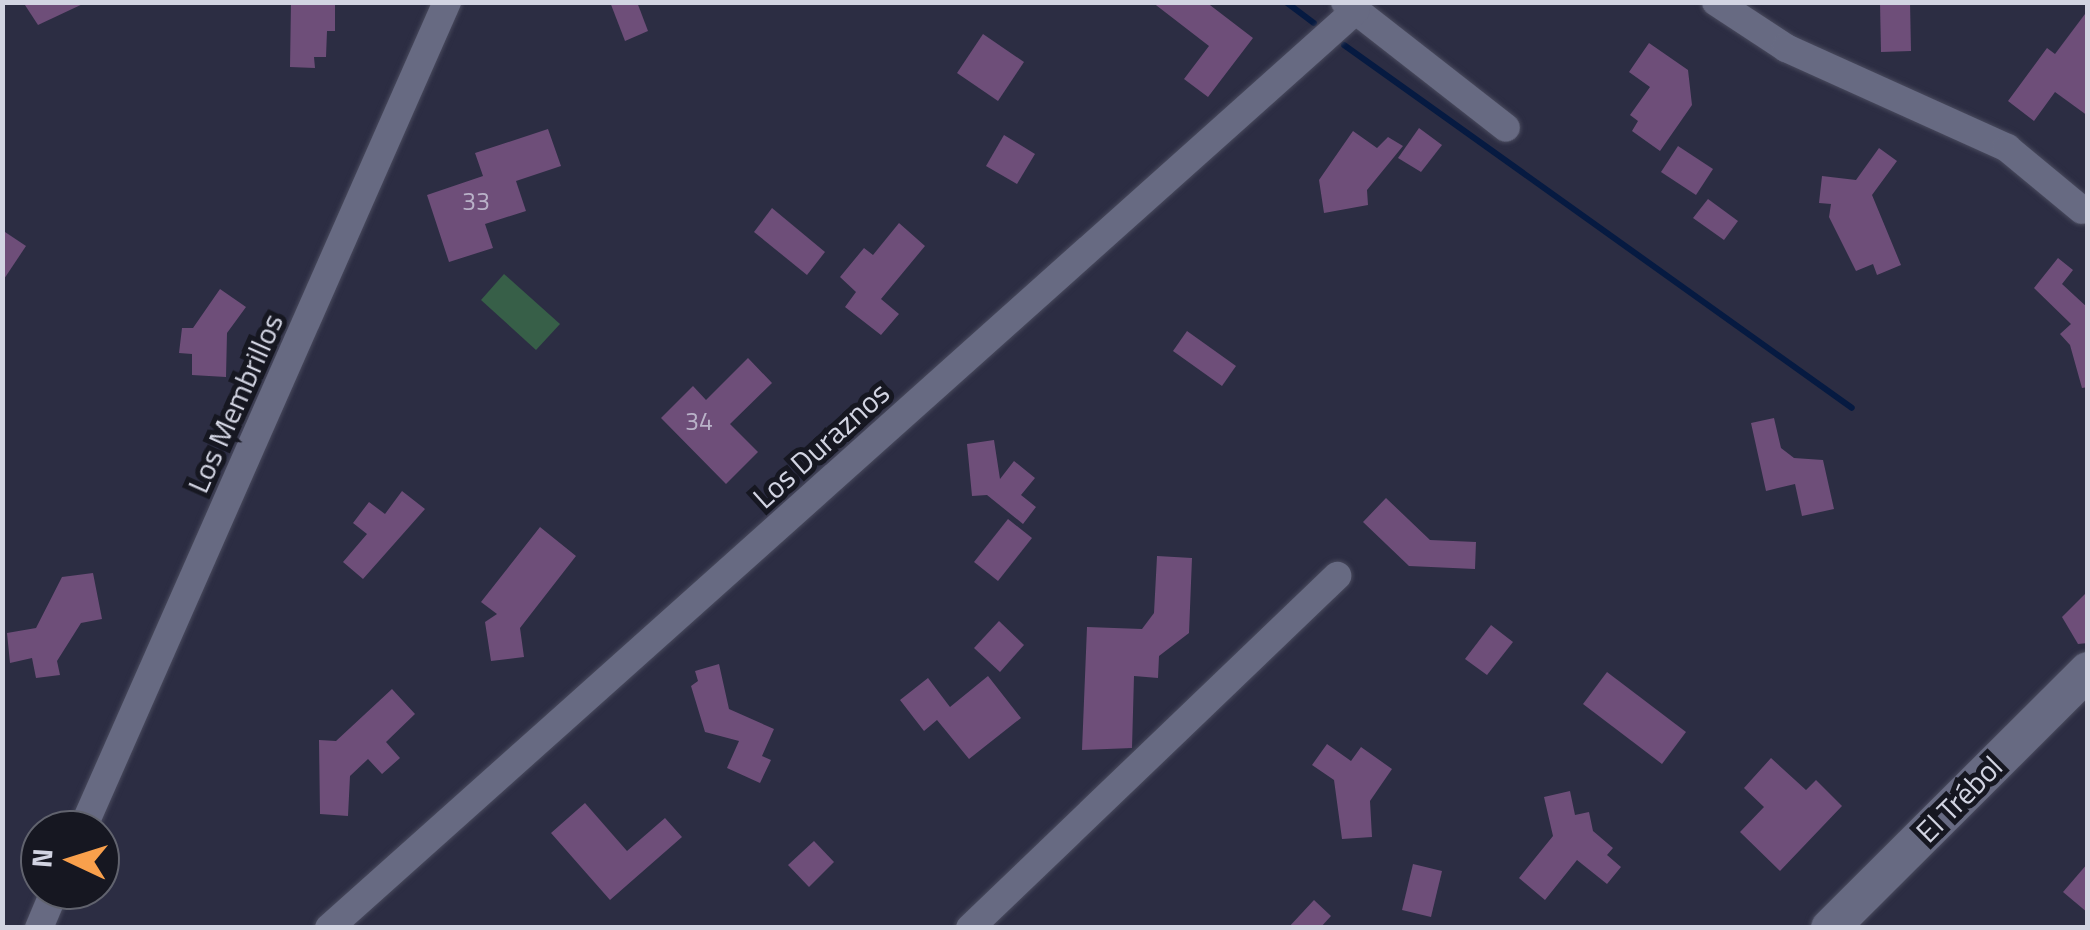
<!DOCTYPE html>
<html>
<head>
<meta charset="utf-8">
<style>
  body { margin:0 }
  #map { position:relative; width:2090px; height:930px; overflow:hidden; background:#2c2d43; font-family:"Titillium Web",sans-serif }
  div>[style] { position:absolute }
  [style*='--x'] { left:calc(var(--x)*1px); top:calc(var(--y)*1px); width:calc(var(--w)*1px); rotate:calc(var(--a)*1deg) }
  .green>* { inset:0; background:#375f48 }
  .stream>* { height:6px; margin:-3px; padding:0 3px; transform-origin:3px; border-radius:3px; background:#061a41 }
  .building>* { inset:0; background:#6e4e79 }
  .roads { filter:drop-shadow(0 0 2px #494a5d) drop-shadow(0 0 2px #494a5d) }
  .minor>* { height:28px; margin:-14px; padding:0 14px; transform-origin:14px; border-radius:14px; background:#676a82 }
  .secondary>* { height:38px; margin:-19px; padding:0 19px; transform-origin:19px; border-radius:19px; background:#676a82 }
  span { translate:-50% -50%; white-space:nowrap; text-align:center; line-height:1.15; -webkit-text-stroke:10px #161721; paint-order:stroke }
  .number-label { font-size:25px; color:#b9b2c8 }
  .number-label span { -webkit-text-stroke-width:0 }
  .street-label { font-size:30px; color:#d2d4e2 }
  .frame { position:absolute; inset:0; border:5px solid #d2d4e2; pointer-events:none }
  .north { position:absolute; left:20px; top:810px; width:100px; height:100px; box-sizing:border-box; background:#161721; border:2px solid #61636e; border-radius:50%; rotate:274deg; font-size:28px; font-weight:700; line-height:40px; text-align:center; color:#d2d4e2 }
  .north::after { content:''; display:block; margin:auto; width:35px; height:45px; background:#f9a04c; clip-path:polygon(50% 0,100% 100%,50% 72%,0 100%) }
</style>
</head>
<body>
<div id="map">
  <div class="green">
    <i style="clip-path:polygon(504px 274px,560px 324px,536px 350px,481px 300px)"></i>
  </div>
  <div class="stream">
    <i style="--x:1286;--y:2;--w:35;--a:37"></i>
    <i style="--x:1344;--y:45;--w:624;--a:35.55"></i>
  </div>
  <div class="building">
    <i style="clip-path:polygon(23px 2px,87px 2px,38px 25px)"></i>
    <i style="clip-path:polygon(291px 2px,335px 2px,335px 31px,327px 31px,326px 57px,314px 57px,315px 68px,290px 67px)"></i>
    <i style="clip-path:polygon(610px 2px,637px 2px,648px 31px,625px 41px)"></i>
    <i style="clip-path:polygon(1152px 2px,1206px 2px,1253px 38px,1208px 97px,1184px 79px,1209px 46px)"></i>
    <i style="clip-path:polygon(1880px 2px,1910px 2px,1911px 51px,1881px 52px)"></i>
    <i style="clip-path:polygon(2088px 10px,2088px 116px,2055px 92px,2034px 121px,2008px 101px,2047px 48px,2055px 54px)"></i>
    <i style="clip-path:polygon(983px 34px,1024px 62px,998px 101px,957px 73px)"></i>
    <i style="clip-path:polygon(1649px 43px,1688px 70px,1692px 105px,1660px 151px,1632px 131px,1638px 121px,1630px 115px,1650px 87px,1629px 72px)"></i>
    <i style="clip-path:polygon(1419px 128px,1442px 145px,1421px 172px,1398px 158px)"></i>
    <i style="clip-path:polygon(548px 129px,561px 166px,516px 181px,526px 211px,485px 224px,493px 248px,449px 262px,427px 195px,483px 176px,475px 153px)"></i>
    <i style="clip-path:polygon(1353px 131px,1377px 148px,1388px 137px,1403px 146px,1367px 190px,1368px 205px,1324px 213px,1319px 180px)"></i>
    <i style="clip-path:polygon(1004px 135px,1035px 154px,1017px 184px,986px 166px)"></i>
    <i style="clip-path:polygon(1678px 146px,1713px 169px,1696px 195px,1661px 172px)"></i>
    <i style="clip-path:polygon(1879px 148px,1897px 161px,1872px 195px,1901px 265px,1877px 275px,1873px 264px,1856px 271px,1829px 217px,1831px 204px,1819px 203px,1822px 176px,1856px 180px)"></i>
    <i style="clip-path:polygon(1708px 199px,1738px 221px,1724px 240px,1693px 218px)"></i>
    <i style="clip-path:polygon(772px 208px,825px 252px,807px 275px,754px 232px)"></i>
    <i style="clip-path:polygon(899px 223px,925px 246px,881px 299px,899px 314px,881px 335px,845px 307px,856px 292px,840px 277px,864px 248px,873px 255px)"></i>
    <i style="clip-path:polygon(2px 230px,26px 246px,2px 282px)"></i>
    <i style="clip-path:polygon(2058px 258px,2073px 270px,2062px 284px,2088px 308px,2088px 387px,2082px 388px,2070px 345px,2060px 334px,2071px 324px,2034px 288px)"></i>
    <i style="clip-path:polygon(220px 289px,246px 307px,227px 333px,226px 377px,192px 375px,192px 354px,179px 353px,182px 328px,193px 328px)"></i>
    <i style="clip-path:polygon(1187px 331px,1236px 366px,1222px 386px,1173px 351px)"></i>
    <i style="clip-path:polygon(748px 358px,772px 383px,730px 424px,758px 452px,726px 484px,661px 418px,693px 386px,706px 400px)"></i>
    <i style="clip-path:polygon(1774px 418px,1781px 448px,1794px 458px,1823px 460px,1834px 509px,1802px 516px,1795px 484px,1766px 491px,1751px 423px)"></i>
    <i style="clip-path:polygon(994px 440px,1000px 479px,1014px 461px,1035px 478px,1021px 495px,1036px 507px,1023px 524px,987px 495px,972px 496px,967px 444px)"></i>
    <i style="clip-path:polygon(402px 491px,425px 509px,363px 579px,343px 562px,367px 534px,353px 523px,369px 502px,385px 514px)"></i>
    <i style="clip-path:polygon(1386px 498px,1430px 540px,1476px 542px,1475px 569px,1409px 566px,1363px 522px)"></i>
    <i style="clip-path:polygon(1008px 519px,1032px 538px,998px 581px,974px 562px)"></i>
    <i style="clip-path:polygon(540px 527px,576px 556px,520px 628px,524px 657px,491px 661px,485px 622px,497px 614px,481px 602px)"></i>
    <i style="clip-path:polygon(1157px 556px,1192px 558px,1189px 633px,1159px 656px,1158px 678px,1134px 676px,1132px 748px,1082px 750px,1087px 627px,1142px 629px,1154px 613px)"></i>
    <i style="clip-path:polygon(93px 573px,102px 619px,81px 623px,57px 661px,60px 675px,36px 678px,32px 658px,10px 663px,7px 633px,36px 628px,62px 577px)"></i>
    <i style="clip-path:polygon(2088px 591px,2088px 643px,2078px 644px,2062px 617px)"></i>
    <i style="clip-path:polygon(999px 621px,1024px 645px,1000px 672px,974px 648px)"></i>
    <i style="clip-path:polygon(1491px 625px,1513px 642px,1487px 675px,1465px 659px)"></i>
    <i style="clip-path:polygon(719px 664px,729px 709px,774px 729px,762px 756px,771px 760px,760px 783px,727px 768px,739px 741px,705px 732px,691px 686px,698px 681px,695px 671px)"></i>
    <i style="clip-path:polygon(1607px 672px,1686px 732px,1662px 764px,1583px 704px)"></i>
    <i style="clip-path:polygon(988px 676px,1021px 718px,969px 759px,937px 720px,924px 731px,900px 700px,928px 678px,950px 707px)"></i>
    <i style="clip-path:polygon(392px 689px,415px 714px,386px 742px,400px 758px,382px 774px,368px 759px,350px 776px,348px 816px,320px 814px,319px 740px,336px 741px)"></i>
    <i style="clip-path:polygon(1327px 744px,1351px 761px,1361px 747px,1392px 769px,1370px 801px,1372px 837px,1342px 839px,1334px 780px,1312px 765px)"></i>
    <i style="clip-path:polygon(1771px 758px,1806px 790px,1816px 780px,1842px 806px,1780px 871px,1740px 832px,1764px 807px,1744px 788px)"></i>
    <i style="clip-path:polygon(1570px 791px,1575px 815px,1589px 812px,1593px 831px,1613px 848px,1607px 855px,1621px 867px,1607px 884px,1577px 860px,1545px 900px,1519px 878px,1553px 836px,1544px 797px)"></i>
    <i style="clip-path:polygon(585px 803px,627px 851px,665px 818px,682px 837px,610px 900px,551px 833px)"></i>
    <i style="clip-path:polygon(814px 841px,834px 862px,809px 887px,788px 865px)"></i>
    <i style="clip-path:polygon(2088px 863px,2088px 913px,2063px 892px)"></i>
    <i style="clip-path:polygon(1413px 864px,1442px 871px,1431px 917px,1402px 910px)"></i>
    <i style="clip-path:polygon(1314px 900px,1331px 916px,1320px 928px,1288px 928px)"></i>
  </div>
  <div class="roads">
    <div class="minor">
      <i style="--x:1345;--y:2;--w:204;--a:38"></i>
      <i style="--x:1716;--y:2;--w:84;--a:33.3"></i>
      <i style="--x:1786;--y:48;--w:243;--a:24.3"></i>
      <i style="--x:2007;--y:148;--w:97;--a:39.6"></i>
      <i style="--x:82;--y:830;--w:905;--a:-66.21"></i>
      <i style="--x:39;--y:928;--w:41;--a:-67.2"></i>
      <i style="--x:329;--y:928;--w:1377;--a:-41.79"></i>
      <i style="--x:970;--y:928;--w:509;--a:-43.8"></i>
    </div>
    <div class="secondary">
      <i style="--x:1830;--y:928;--w:364;--a:-44.9"></i>
    </div>
  </div>
  <div class="number-label">
    <span style="left:476px;top:201px">33</span>
    <span style="left:699px;top:421px">34</span>
  </div>
  <div class="street-label">
    <span style="left:235px;top:403px;rotate:-66deg">Los Membrillos</span>
    <span style="left:821px;top:445px;rotate:-42deg">Los Duraznos</span>
    <span style="left:1959px;top:799px;rotate:-45deg">El Trébol</span>
  </div>
  <div class="frame"></div>
  <div class="north">N</div>
</div>
</body>
</html>
